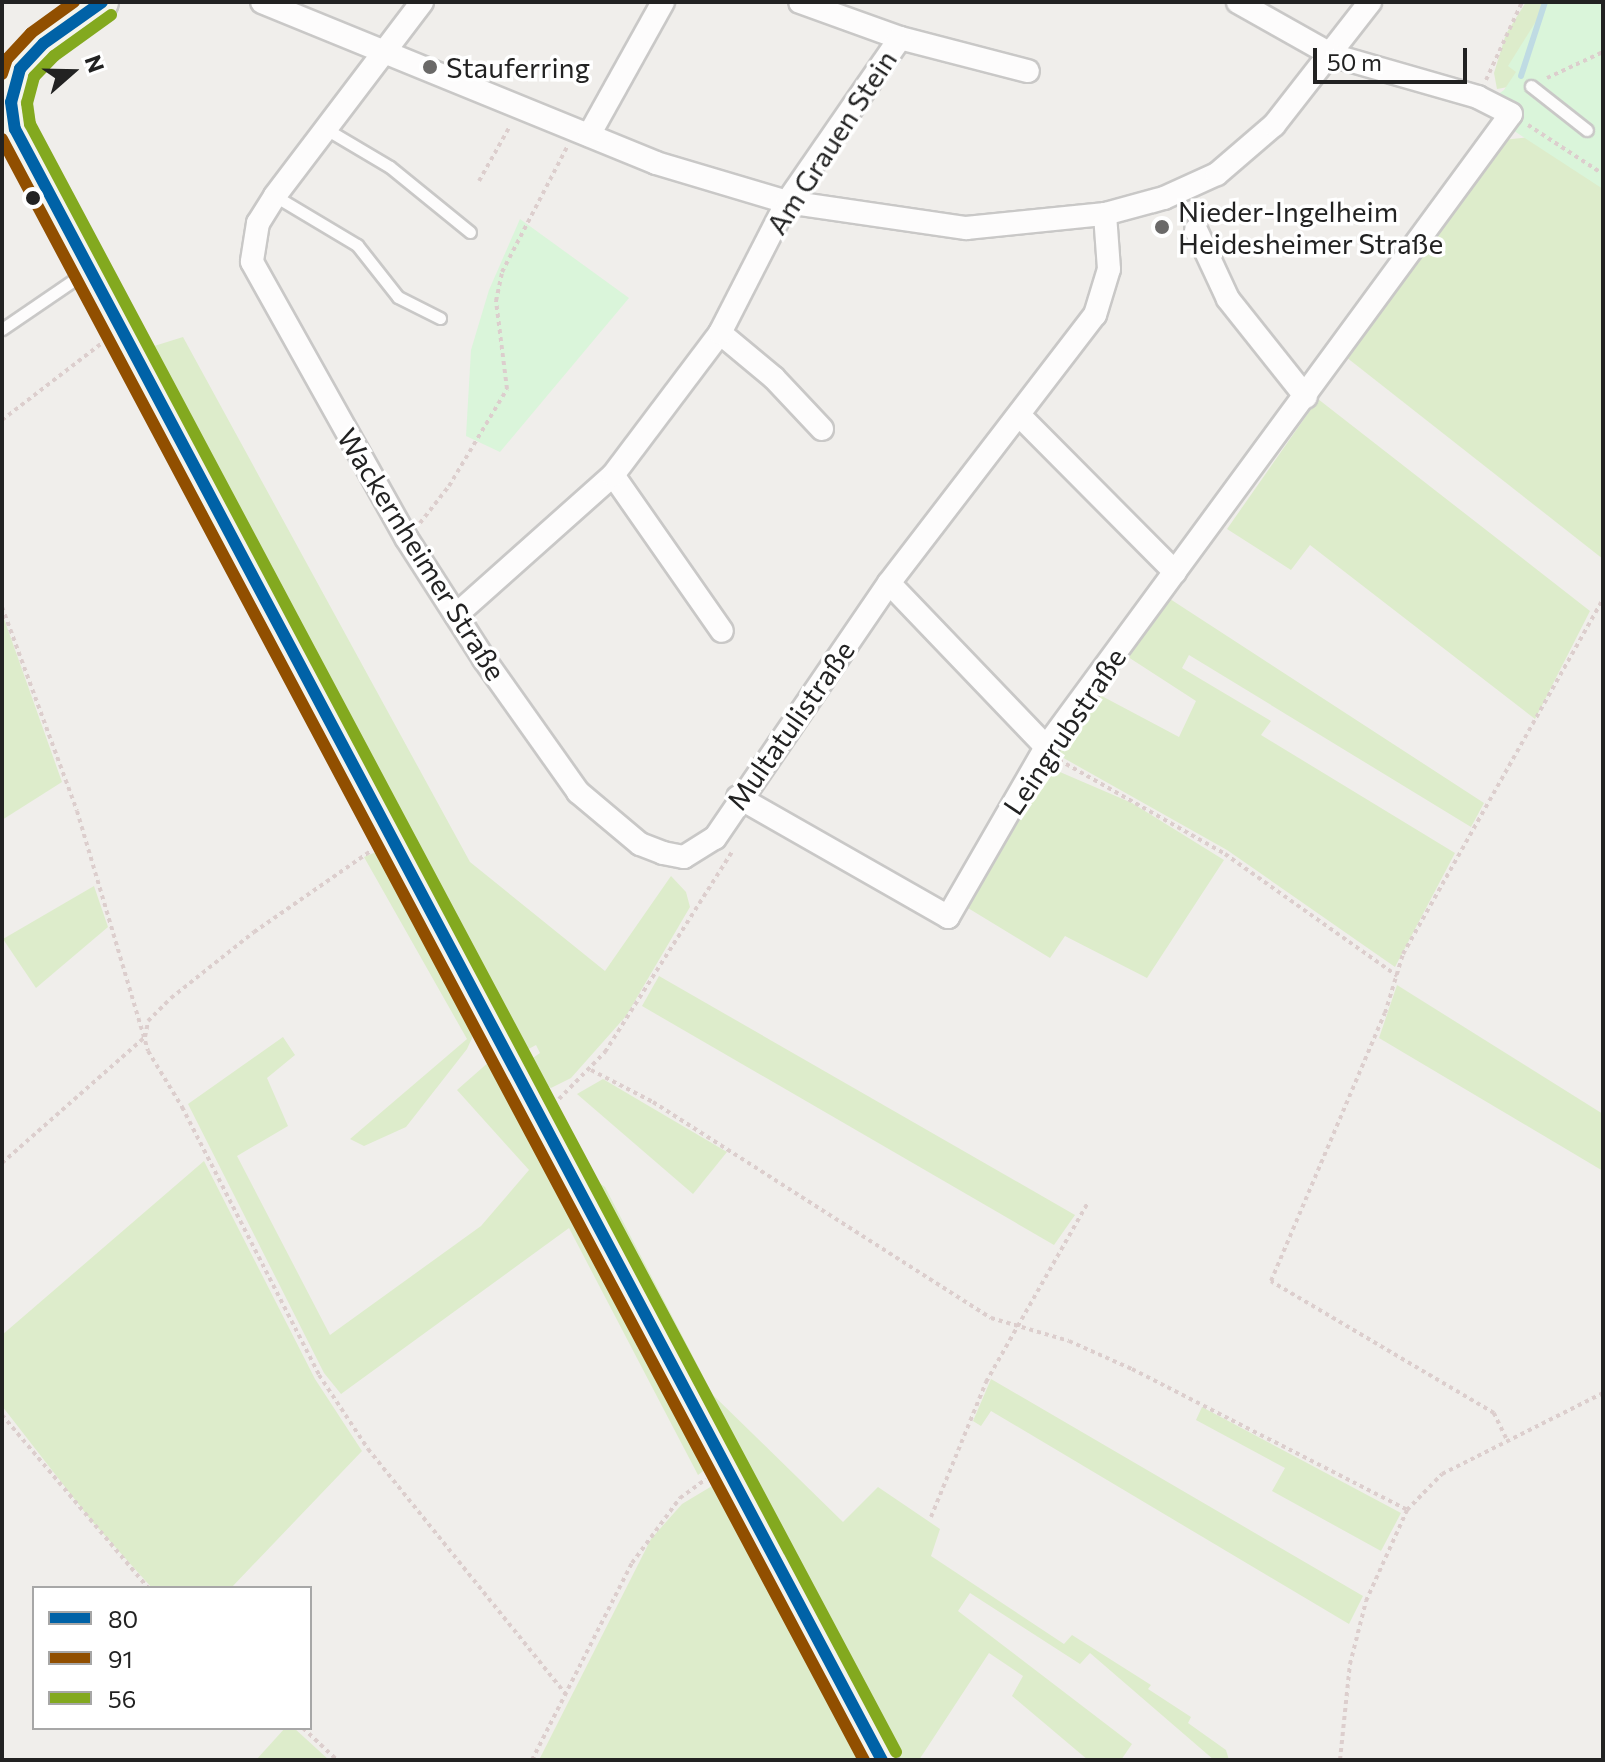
<!DOCTYPE html>
<meta charset="utf-8">
<style>
body{margin:0}
#map{position:relative;width:1605px;height:1762px;overflow:hidden;background:#f0eeeb;font-family:Commissioner,sans-serif}
div>[style]{position:absolute}
.grass>*{inset:0;background:#ddeccb}
.park>*{inset:0;background:#daf5da}
.stream>*{height:6px;margin:-3px;padding:0 3px;transform-origin:3px;border-radius:3px;background:#bfdbe3}
.path>*{height:4px;margin-top:-2px;transform-origin:0;background:repeating-linear-gradient(90deg,#dccecd 0 4px,transparent 0 8px)}
.roads{filter:drop-shadow(2px 0 #c9c8c7) drop-shadow(-2px 0 #c9c8c7) drop-shadow(0 2px #c9c8c7) drop-shadow(0 -2px #c9c8c7)}
.lane>*{height:11px;margin:-5.5px;padding:0 5.5px;transform-origin:5.5px;border-radius:5.5px;background:#fdfcfc}
.street>*{height:22px;margin:-11px;padding:0 11px;transform-origin:11px;border-radius:11px;background:#fdfcfc}
.secondary>*{height:32px;margin:-16px;padding:0 16px;transform-origin:16px;border-radius:16px;background:#f4f4ed}
.bus-1>*{height:12px;margin:-6px;padding:0 6px;transform-origin:6px;border-radius:6px;background:#0062a7}
.bus-2>*{height:12px;margin:-6px;padding:0 6px;transform-origin:6px;border-radius:6px;background:#914f00}
.bus-3>*{height:12px;margin:-6px;padding:0 6px;transform-origin:6px;border-radius:6px;background:#83a91f}
.dots>*{width:22px;height:22px;translate:-50% -50%;box-sizing:border-box;border:4px solid #fff;border-radius:50%}
span{translate:-50% -50%;white-space:nowrap;text-align:center;line-height:1.15;-webkit-text-stroke:7px #fff;paint-order:stroke}
.poi-label{font-size:28px;color:#222}
.left{translate:0 -50%;text-align:left}
.street-label{font-size:28px;color:#222}
.frame{position:absolute;inset:0;border:4px solid #222;pointer-events:none}
.legend{position:absolute;left:32px;top:1586px;width:280px;height:144px;box-sizing:border-box;background:#fff;border:2px solid #a7a7a7;margin:0;padding:10px 14px;list-style:none;font-size:24px;color:#222}
.legend li{display:flex;align-items:center;gap:16px;height:40px}
.legend b{width:40px;border:2px solid #a7a7a7}
.north{position:absolute;left:32px;top:32px;width:80px;height:80px;-webkit-text-stroke:6px #fff;paint-order:stroke;rotate:70deg;font-size:22px;font-weight:700;line-height:32px;text-align:center;color:#222}
.north::after{content:'';display:block;margin:auto;width:28px;height:36px;background:#222;clip-path:polygon(50% 0,100% 100%,50% 72%,0 100%)}
.scale{position:absolute;left:1313px;top:48px;width:154px;height:36px;box-sizing:border-box;border:4px solid #222;border-top:0;padding-left:10px;font-size:24px;line-height:28px;white-space:nowrap;color:#222;-webkit-text-stroke:6px #fff;paint-order:stroke}
</style>
<div id="map">
<div class="grass">
<div style="clip-path:polygon(1526px 2px,1603px 2px,1519px 85px,1497px 89px,1494px 73px,1506px 34px)"></div>
<div style="clip-path:polygon(1532px 137px,1603px 187px,1603px 559px,1346px 357px,1503px 140px)"></div>
<div style="clip-path:polygon(183px 337px,470px 862px,605px 971px,671px 876px,686px 892px,690px 907px,626px 1016px,571px 1078px,551px 1088px,537px 1079px,527px 1062px,540px 1053px,536px 1045px,521px 1053px,400px 834px,151px 347px)"></div>
<div style="clip-path:polygon(1318px 399px,1590px 611px,1535px 719px,1310px 545px,1291px 570px,1227px 529px)"></div>
<div style="clip-path:polygon(1167px 597px,1484px 803px,1471px 827px,1189px 655px,1182px 668px,1271px 721px,1261px 735px,1455px 853px,1395px 967px,1227px 850px,1060px 756px,1059px 743px,1098px 694px,1179px 737px,1196px 701px,1125px 655px)"></div>
<div style="clip-path:polygon(2px 613px,62px 782px,2px 820px)"></div>
<div style="clip-path:polygon(1046px 766px,1132px 803px,1224px 860px,1147px 978px,1065px 936px,1050px 958px,963px 905px)"></div>
<div style="clip-path:polygon(381px 850px,477px 1027px,467px 1049px,406px 1127px,364px 1146px,350px 1139px,467px 1039px,364px 857px)"></div>
<div style="clip-path:polygon(94px 886px,108px 927px,36px 988px,3px 939px)"></div>
<div style="clip-path:polygon(659px 976px,1075px 1215px,1054px 1245px,642px 1006px)"></div>
<div style="clip-path:polygon(1397px 985px,1603px 1114px,1603px 1171px,1379px 1038px)"></div>
<div style="clip-path:polygon(283px 1037px,295px 1055px,267px 1078px,288px 1126px,237px 1156px,330px 1335px,481px 1226px,529px 1170px,457px 1090px,490px 1061px,711px 1465px,698px 1475px,569px 1228px,341px 1394px,324px 1373px,188px 1104px)"></div>
<div style="clip-path:polygon(603px 1079px,727px 1152px,693px 1194px,577px 1094px)"></div>
<div style="clip-path:polygon(204px 1161px,315px 1379px,362px 1451px,231px 1588px,152px 1588px,90px 1519px,2px 1406px,2px 1335px)"></div>
<div style="clip-path:polygon(580px 1169px,605px 1187px,713px 1395px,843px 1522px,878px 1487px,940px 1529px,931px 1556px,1064px 1644px,1072px 1635px,1151px 1685px,1148px 1689px,1191px 1717px,1188px 1723px,1226px 1750px,1229px 1760px,1214px 1760px,1090px 1653px,1080px 1664px,970px 1593px,958px 1611px,1132px 1744px,1121px 1760px,1088px 1760px,1012px 1696px,1023px 1676px,989px 1653px,919px 1760px,894px 1760px)"></div>
<div style="clip-path:polygon(991px 1379px,1363px 1596px,1349px 1624px,991px 1411px,981px 1426px,973px 1421px)"></div>
<div style="clip-path:polygon(1202px 1407px,1401px 1513px,1381px 1551px,1272px 1491px,1285px 1468px,1196px 1420px)"></div>
<div style="clip-path:polygon(717px 1483px,865px 1760px,539px 1760px,651px 1539px,682px 1504px)"></div>
<div style="clip-path:polygon(285px 1728px,294px 1728px,329px 1760px,256px 1760px)"></div>
</div>
<div class="park">
<div style="clip-path:polygon(1548px 2px,1603px 2px,1603px 189px,1479px 108px,1504px 90px,1516px 72px,1508px 66px)"></div>
<div style="clip-path:polygon(520px 219px,629px 298px,500px 452px,466px 436px,471px 350px,489px 290px)"></div>
</div>
<div class="stream">
<div style="left:1521px;top:76px;width:78px;rotate:-72deg"></div>
</div>
<div class="path">
<div style="left:1547px;top:78px;width:62px;rotate:-24.9deg"></div>
<div style="left:1486px;top:80px;width:86px;rotate:-65.2deg"></div>
<div style="left:1528px;top:125px;width:90px;rotate:33.2deg"></div>
<div style="left:479px;top:181px;width:63px;rotate:-60.6deg"></div>
<div style="left:2px;top:420px;width:126px;rotate:-37.6deg"></div>
<div style="left:420px;top:523px;width:47px;rotate:-51.9deg"></div>
<div style="left:449px;top:486px;width:113px;rotate:-59.1deg"></div>
<div style="left:507px;top:389px;width:89px;rotate:-97.1deg"></div>
<div style="left:496px;top:301px;width:30px;rotate:-78deg"></div>
<div style="left:502px;top:272px;width:141px;rotate:-62.5deg"></div>
<div style="left:2px;top:607px;width:217px;rotate:69.8deg"></div>
<div style="left:77px;top:811px;width:250px;rotate:73.5deg"></div>
<div style="left:148px;top:1051px;width:66px;rotate:58.7deg"></div>
<div style="left:182px;top:1107px;width:301px;rotate:62.9deg"></div>
<div style="left:319px;top:1375px;width:89px;rotate:56.5deg"></div>
<div style="left:368px;top:1449px;width:317px;rotate:51.1deg"></div>
<div style="left:1059px;top:760px;width:191px;rotate:29.5deg"></div>
<div style="left:1225px;top:854px;width:211px;rotate:35.3deg"></div>
<div style="left:591px;top:1070px;width:70px;rotate:27.3deg"></div>
<div style="left:653px;top:1102px;width:401px;rotate:32.6deg"></div>
<div style="left:991px;top:1318px;width:81px;rotate:16.4deg"></div>
<div style="left:1069px;top:1341px;width:69px;rotate:24deg"></div>
<div style="left:1132px;top:1369px;width:309px;rotate:27.1deg"></div>
<div style="left:559px;top:1099px;width:66px;rotate:-45.6deg"></div>
<div style="left:605px;top:1052px;width:237px;rotate:-57.6deg"></div>
<div style="left:2px;top:1163px;width:191px;rotate:-41.4deg"></div>
<div style="left:145px;top:1037px;width:16px;rotate:-79deg"></div>
<div style="left:148px;top:1021px;width:33px;rotate:-45deg"></div>
<div style="left:171px;top:998px;width:106px;rotate:-38.5deg"></div>
<div style="left:254px;top:932px;width:144px;rotate:-34.8deg"></div>
<div style="left:2px;top:1415px;width:226px;rotate:49.8deg"></div>
<div style="left:1506px;top:1438px;width:28px;rotate:-116deg"></div>
<div style="left:1494px;top:1413px;width:259px;rotate:-149.4deg"></div>
<div style="left:1271px;top:1281px;width:291px;rotate:-67deg"></div>
<div style="left:1385px;top:1013px;width:62px;rotate:-73deg"></div>
<div style="left:1403px;top:954px;width:407px;rotate:-60.6deg"></div>
<div style="left:931px;top:1517px;width:146px;rotate:-67.8deg"></div>
<div style="left:986px;top:1382px;width:205px;rotate:-60.4deg"></div>
<div style="left:303px;top:1728px;width:47px;rotate:43.3deg"></div>
<div style="left:532px;top:1760px;width:221px;rotate:-63.1deg"></div>
<div style="left:632px;top:1563px;width:81px;rotate:-53.6deg"></div>
<div style="left:680px;top:1498px;width:32px;rotate:-36deg"></div>
<div style="left:1340px;top:1760px;width:97px;rotate:-84.1deg"></div>
<div style="left:1350px;top:1664px;width:65px;rotate:-75.7deg"></div>
<div style="left:1366px;top:1601px;width:100px;rotate:-65.7deg"></div>
<div style="left:1407px;top:1510px;width:50px;rotate:-45.8deg"></div>
<div style="left:1442px;top:1474px;width:180px;rotate:-26.7deg"></div>
</div>
<div class="roads">
<div class="lane">
<div style="left:1531px;top:86px;width:71px;rotate:38.2deg"></div>
<div style="left:326px;top:129px;width:74px;rotate:30.7deg"></div>
<div style="left:390px;top:167px;width:103px;rotate:39.1deg"></div>
<div style="left:275px;top:196px;width:96px;rotate:30.9deg"></div>
<div style="left:357px;top:245px;width:66px;rotate:51.7deg"></div>
<div style="left:398px;top:297px;width:47px;rotate:26.6deg"></div>
<div style="left:2px;top:329px;width:103px;rotate:-34.3deg"></div>
</div>
<div class="street">
<div style="left:262px;top:2px;width:426px;rotate:22.2deg"></div>
<div style="left:656px;top:163px;width:137px;rotate:16.6deg"></div>
<div style="left:787px;top:202px;width:181px;rotate:8.3deg"></div>
<div style="left:966px;top:228px;width:140px;rotate:-5.8deg"></div>
<div style="left:1105px;top:214px;width:61px;rotate:-15.2deg"></div>
<div style="left:1164px;top:198px;width:58px;rotate:-24.4deg"></div>
<div style="left:1217px;top:174px;width:75px;rotate:-40.7deg"></div>
<div style="left:1274px;top:125px;width:156px;rotate:-52deg"></div>
<div style="left:422px;top:2px;width:243px;rotate:127.2deg"></div>
<div style="left:275px;top:196px;width:32px;rotate:122deg"></div>
<div style="left:258px;top:223px;width:39px;rotate:99deg"></div>
<div style="left:252px;top:262px;width:317px;rotate:60.8deg"></div>
<div style="left:407px;top:539px;width:143px;rotate:57.3deg"></div>
<div style="left:484px;top:659px;width:163px;rotate:54.7deg"></div>
<div style="left:578px;top:792px;width:81px;rotate:40deg"></div>
<div style="left:640px;top:844px;width:25px;rotate:21deg"></div>
<div style="left:663px;top:853px;width:21px;rotate:11deg"></div>
<div style="left:684px;top:857px;width:36px;rotate:-32deg"></div>
<div style="left:715px;top:838px;width:309px;rotate:-55.7deg"></div>
<div style="left:889px;top:583px;width:338px;rotate:-52.5deg"></div>
<div style="left:1095px;top:315px;width:48px;rotate:-73.1deg"></div>
<div style="left:1109px;top:269px;width:55px;rotate:-94.2deg"></div>
<div style="left:800px;top:2px;width:106px;rotate:19.8deg"></div>
<div style="left:900px;top:38px;width:132px;rotate:14.5deg"></div>
<div style="left:589px;top:135px;width:152px;rotate:-60.9deg"></div>
<div style="left:1196px;top:230px;width:76px;rotate:65.1deg"></div>
<div style="left:1228px;top:299px;width:125px;rotate:51.5deg"></div>
<div style="left:720px;top:333px;width:70px;rotate:39.8deg"></div>
<div style="left:774px;top:378px;width:70px;rotate:46.7deg"></div>
<div style="left:1020px;top:416px;width:220px;rotate:45.2deg"></div>
<div style="left:613px;top:475px;width:190px;rotate:55.1deg"></div>
<div style="left:889px;top:583px;width:227px;rotate:46.2deg"></div>
<div style="left:456px;top:615px;width:210px;rotate:-41.7deg"></div>
<div style="left:613px;top:475px;width:178px;rotate:-53deg"></div>
<div style="left:720px;top:333px;width:147px;rotate:-62.9deg"></div>
<div style="left:787px;top:202px;width:199px;rotate:-55.4deg"></div>
<div style="left:738px;top:797px;width:242px;rotate:29.7deg"></div>
<div style="left:948px;top:917px;width:196px;rotate:-60deg"></div>
<div style="left:1046px;top:747px;width:785px;rotate:-53.7deg"></div>
<div style="left:1511px;top:114px;width:37px;rotate:-153deg"></div>
<div style="left:1478px;top:97px;width:152px;rotate:-164deg"></div>
<div style="left:1332px;top:55px;width:108px;rotate:-150.6deg"></div>
</div>
<div class="secondary">
<div style="left:102px;top:2px;width:72px;rotate:144.6deg"></div>
<div style="left:43px;top:44px;width:34px;rotate:133deg"></div>
<div style="left:20px;top:69px;width:34px;rotate:105deg"></div>
<div style="left:11px;top:102px;width:27px;rotate:82deg"></div>
<div style="left:15px;top:129px;width:1847px;rotate:62.01deg"></div>
</div>
</div>
<div class="bus-1">
<div style="left:102px;top:2px;width:72px;rotate:144.6deg"></div>
<div style="left:43px;top:44px;width:34px;rotate:133deg"></div>
<div style="left:20px;top:69px;width:34px;rotate:105deg"></div>
<div style="left:11px;top:102px;width:27px;rotate:82deg"></div>
<div style="left:15px;top:129px;width:1847px;rotate:62.01deg"></div>
</div>
<div class="bus-2">
<div style="left:2px;top:74px;width:16px;rotate:-72deg"></div>
<div style="left:7px;top:59px;width:35px;rotate:-47deg"></div>
<div style="left:31px;top:33px;width:53px;rotate:-35.8deg"></div>
<div style="left:2px;top:139px;width:1836px;rotate:62deg"></div>
</div>
<div class="bus-3">
<div style="left:111px;top:15px;width:70px;rotate:144.3deg"></div>
<div style="left:54px;top:56px;width:29px;rotate:134deg"></div>
<div style="left:34px;top:77px;width:27px;rotate:105deg"></div>
<div style="left:27px;top:103px;width:21px;rotate:82deg"></div>
<div style="left:30px;top:124px;width:1844px;rotate:61.99deg"></div>
</div>
<div class="dots">
<div style="left:430px;top:67px;background:#6a6968"></div>
<div style="left:33px;top:198px;background:#222"></div>
<div style="left:1162px;top:227px;background:#6a6968"></div>
</div>
<div class="poi-label">
<span class="left" style="left:446px;top:67px">Stauferring</span>
<span class="left" style="left:1178px;top:227px">Nieder-Ingelheim<br>Heidesheimer Straße</span>
</div>
<div class="street-label">
<span style="left:831px;top:142px;rotate:-57deg">Am Grauen Stein</span>
<span style="left:422px;top:554px;rotate:58deg">Wackernheimer Straße</span>
<span style="left:790px;top:725px;rotate:-55deg">Multatulistraße</span>
<span style="left:1064px;top:731px;rotate:-56deg">Leingrubstraße</span>
</div>
<div class="frame"></div>
<ul class="legend">
<li><b style="height:10px;background:#0062a7"></b>80</li>
<li><b style="height:10px;background:#914f00"></b>91</li>
<li><b style="height:10px;background:#83a91f"></b>56</li>
</ul>
<div class="north">N</div>
<div class="scale">50 m</div>
</div>
